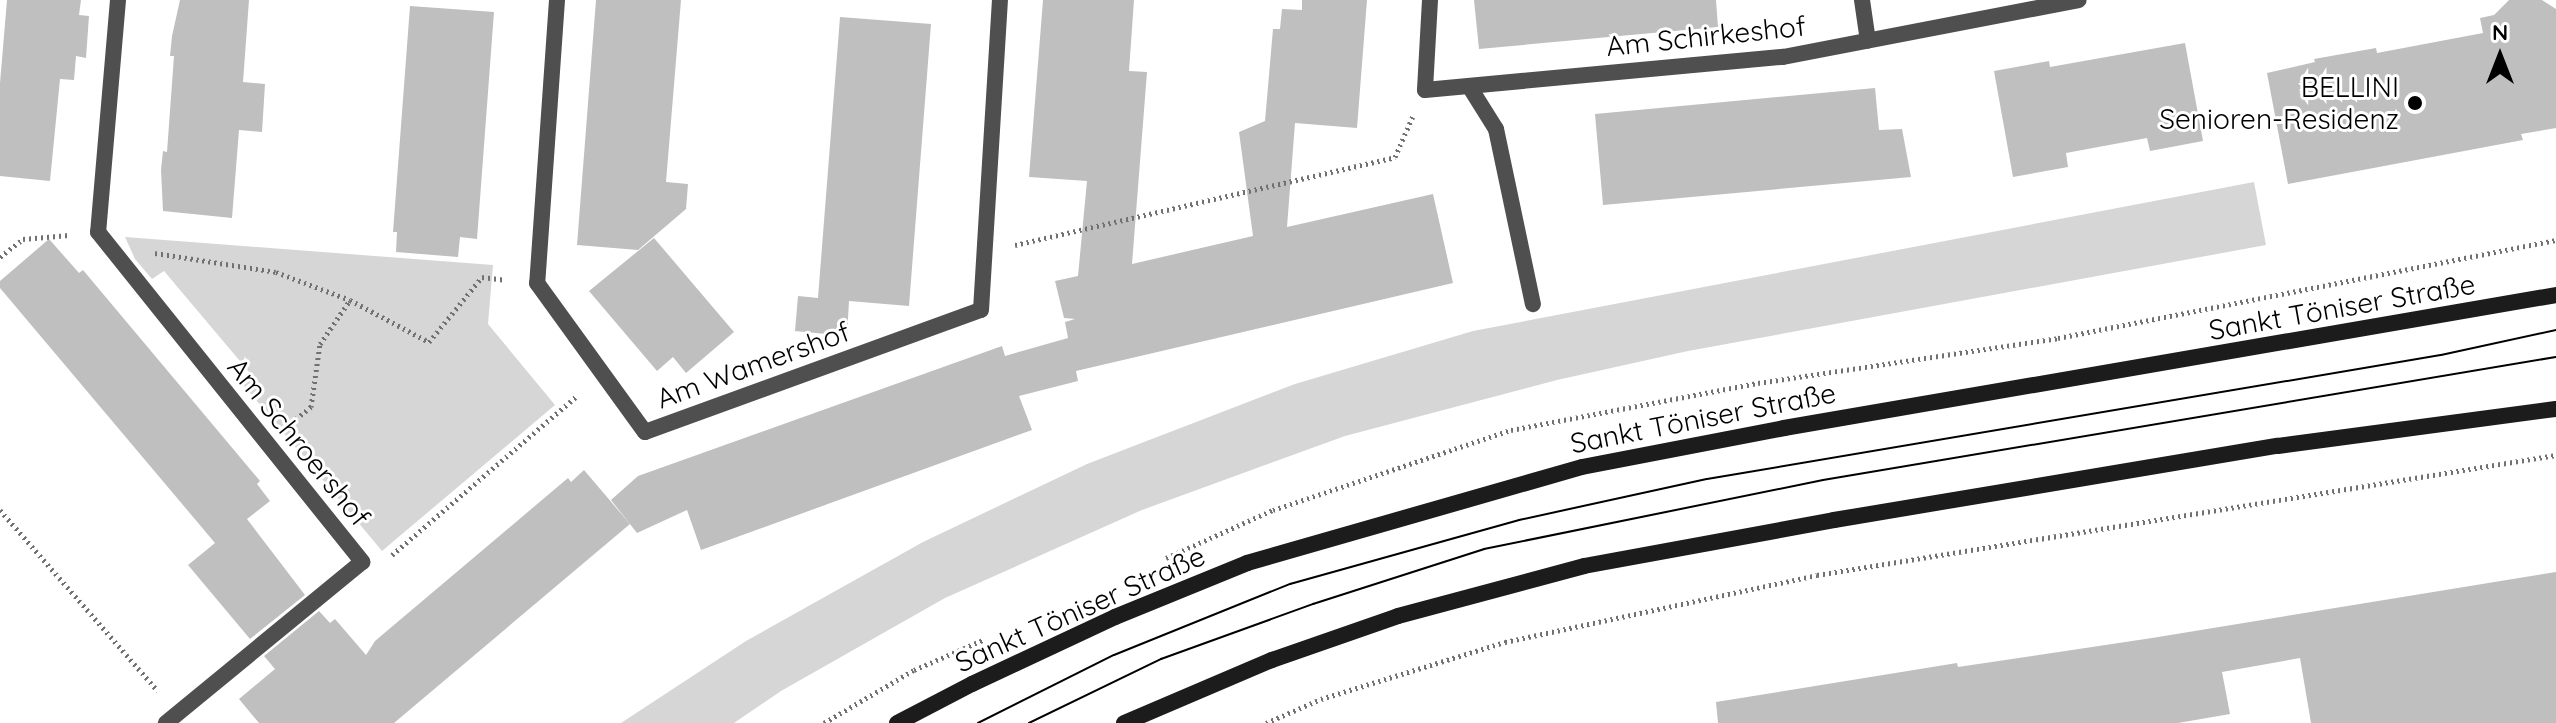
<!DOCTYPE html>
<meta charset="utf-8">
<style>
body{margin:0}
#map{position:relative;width:2556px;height:723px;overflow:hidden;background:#fff;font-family:Quicksand,sans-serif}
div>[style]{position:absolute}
.green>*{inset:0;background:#d6d6d6}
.building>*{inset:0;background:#bfbfbf}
.path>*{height:5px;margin-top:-2.5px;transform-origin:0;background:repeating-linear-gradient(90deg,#717171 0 2px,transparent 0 6px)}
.service>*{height:16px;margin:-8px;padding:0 8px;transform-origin:8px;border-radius:8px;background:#4f4f4f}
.minor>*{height:16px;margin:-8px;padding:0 8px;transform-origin:8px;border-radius:8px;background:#4f4f4f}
.secondary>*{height:16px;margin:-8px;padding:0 8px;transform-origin:8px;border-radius:8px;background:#1c1c1c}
.tram>*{height:2px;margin:-1px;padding:0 1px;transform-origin:1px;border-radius:1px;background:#000}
.dots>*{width:22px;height:22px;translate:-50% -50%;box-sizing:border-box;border:4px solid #fff;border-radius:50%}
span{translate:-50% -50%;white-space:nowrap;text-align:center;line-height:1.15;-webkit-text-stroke:6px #fff;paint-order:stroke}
.street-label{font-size:28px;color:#000}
.poi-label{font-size:28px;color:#000}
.right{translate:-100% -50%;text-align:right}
.north{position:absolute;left:2460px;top:16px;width:80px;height:80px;-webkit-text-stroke:6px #fff;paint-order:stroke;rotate:0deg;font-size:22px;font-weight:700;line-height:32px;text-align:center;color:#000}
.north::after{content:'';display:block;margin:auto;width:28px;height:36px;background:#000;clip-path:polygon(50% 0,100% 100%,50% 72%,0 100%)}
</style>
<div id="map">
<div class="green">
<div style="clip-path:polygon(2254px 182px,2266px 245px,1688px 351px,1557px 380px,1345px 436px,1142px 510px,945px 598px,781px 691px,734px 723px,621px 723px,746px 641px,923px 542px,1087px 464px,1295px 384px,1473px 331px)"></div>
<div style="clip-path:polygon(125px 237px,493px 265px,488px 324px,555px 405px,382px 551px,241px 382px,250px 373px,164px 271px,152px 279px,135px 259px)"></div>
</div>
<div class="building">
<div style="clip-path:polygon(7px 0,81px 0,79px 15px,89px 16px,86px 58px,76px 56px,74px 80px,60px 79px,50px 181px,0 176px,0 83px)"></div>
<div style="clip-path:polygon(180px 0,249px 0,243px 82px,265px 84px,262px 132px,239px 130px,232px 218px,163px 211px,161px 170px,163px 151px,167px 152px,174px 56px,170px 56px,172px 36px)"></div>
<div style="clip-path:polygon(596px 0,681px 0,666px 182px,688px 184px,686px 209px,638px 250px,577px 245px)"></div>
<div style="clip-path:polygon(1043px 0,1134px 0,1129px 71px,1147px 72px,1132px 264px,1253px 236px,1239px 132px,1265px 121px,1273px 29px,1280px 29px,1282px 9px,1302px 10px,1302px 0,1367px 0,1357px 128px,1295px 123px,1287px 227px,1433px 194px,1453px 283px,1076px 371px,1078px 381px,1019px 396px,1032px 430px,701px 550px,687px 510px,637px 533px,611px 500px,638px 476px,1002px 346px,1005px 356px,1068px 338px,1065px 322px,1075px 319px,1064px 318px,1055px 281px,1078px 276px,1087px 181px,1029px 177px)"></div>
<div style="clip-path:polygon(1474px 0,1716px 0,1718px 27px,1479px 49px)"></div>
<div style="clip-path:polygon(2509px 0,2542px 0,2556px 9px,2556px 128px,2521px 134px,2523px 140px,2288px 184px,2267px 73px,2315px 62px,2314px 59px,2376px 48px,2377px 53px,2483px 33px,2480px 18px,2494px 15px)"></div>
<div style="clip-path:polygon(410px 6px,494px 12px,477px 239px,460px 237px,458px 257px,396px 252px,397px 232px,393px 232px)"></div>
<div style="clip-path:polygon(840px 17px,931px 24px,909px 306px,849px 301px,847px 336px,795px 331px,798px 296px,818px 298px)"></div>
<div style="clip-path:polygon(2185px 43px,2203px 141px,2150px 151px,2147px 138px,2066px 153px,2068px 167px,2013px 177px,1994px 71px,2049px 61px,2050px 67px)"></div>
<div style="clip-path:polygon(1875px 88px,1879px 130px,1902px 129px,1911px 177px,1603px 205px,1595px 114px)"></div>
<div style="clip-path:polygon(654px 238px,734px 332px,686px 373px,673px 357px,657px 371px,589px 291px)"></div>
<div style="clip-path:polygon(49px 239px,79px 273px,83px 270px,260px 481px,257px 484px,270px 501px,247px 519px,305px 595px,250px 639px,188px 565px,215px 543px,0 288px,0 281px)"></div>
<div style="clip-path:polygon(584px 470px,630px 524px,394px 723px,259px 723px,239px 699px,275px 669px,264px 656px,319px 611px,330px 623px,335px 619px,366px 655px,375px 641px,568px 478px,571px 482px)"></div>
<div style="clip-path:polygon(2556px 572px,2556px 723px,2311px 723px,2300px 658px,2222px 672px,2230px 714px,2178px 723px,1718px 723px,1716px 702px,1957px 663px,1958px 667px,2152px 638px)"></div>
</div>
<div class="path">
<div style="left:1015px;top:245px;width:390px;rotate:-13deg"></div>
<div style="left:1395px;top:157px;width:45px;rotate:-66.3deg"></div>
<div style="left:155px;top:253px;width:122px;rotate:8.9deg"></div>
<div style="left:276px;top:272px;width:79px;rotate:20.7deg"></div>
<div style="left:350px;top:300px;width:89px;rotate:28deg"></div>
<div style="left:429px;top:342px;width:84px;rotate:-50.8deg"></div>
<div style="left:482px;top:277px;width:23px;rotate:7deg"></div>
<div style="left:0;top:257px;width:29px;rotate:-38deg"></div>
<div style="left:23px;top:239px;width:46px;rotate:-5deg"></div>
<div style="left:291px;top:423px;width:26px;rotate:-39deg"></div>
<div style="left:311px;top:407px;width:64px;rotate:-81.9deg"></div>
<div style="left:320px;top:344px;width:53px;rotate:-55.7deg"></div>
<div style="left:0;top:510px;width:240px;rotate:48.9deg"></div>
<div style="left:392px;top:555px;width:245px;rotate:-40.7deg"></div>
<div style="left:1166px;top:558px;width:117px;rotate:-24.2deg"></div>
<div style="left:1273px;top:510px;width:251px;rotate:-18.6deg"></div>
<div style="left:1511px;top:430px;width:251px;rotate:-10.8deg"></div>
<div style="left:1758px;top:383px;width:303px;rotate:-8.5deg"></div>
<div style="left:2058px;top:338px;width:508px;rotate:-11.13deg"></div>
<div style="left:824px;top:723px;width:104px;rotate:-30.5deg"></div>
<div style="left:914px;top:670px;width:77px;rotate:-23.6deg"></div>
<div style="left:1266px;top:723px;width:60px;rotate:-23.6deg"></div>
<div style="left:1321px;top:699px;width:193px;rotate:-17.2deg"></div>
<div style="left:1505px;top:642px;width:319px;rotate:-12.1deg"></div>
<div style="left:1817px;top:575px;width:749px;rotate:-9.22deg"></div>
</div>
<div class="service">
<div style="left:1862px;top:0;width:41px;rotate:81.7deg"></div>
<div style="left:1469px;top:86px;width:51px;rotate:57.9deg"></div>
<div style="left:1496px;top:129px;width:179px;rotate:78.1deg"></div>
</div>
<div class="minor">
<div style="left:118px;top:0;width:233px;rotate:94.9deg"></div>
<div style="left:98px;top:232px;width:423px;rotate:51.3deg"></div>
<div style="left:362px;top:562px;width:254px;rotate:140.6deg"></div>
<div style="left:557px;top:0;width:284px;rotate:94deg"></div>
<div style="left:537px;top:283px;width:184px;rotate:54.1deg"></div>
<div style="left:645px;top:432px;width:357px;rotate:-20deg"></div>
<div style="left:981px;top:310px;width:311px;rotate:-86.5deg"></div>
<div style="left:1430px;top:0;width:90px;rotate:93.2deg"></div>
<div style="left:1425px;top:90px;width:360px;rotate:-5.3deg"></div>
<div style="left:1783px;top:57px;width:301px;rotate:-10.9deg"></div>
</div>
<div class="secondary">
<div style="left:897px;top:723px;width:85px;rotate:-27.5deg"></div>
<div style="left:972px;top:684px;width:158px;rotate:-25.1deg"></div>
<div style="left:1115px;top:617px;width:143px;rotate:-22.2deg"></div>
<div style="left:1247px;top:563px;width:348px;rotate:-16deg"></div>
<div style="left:1582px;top:467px;width:206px;rotate:-10.9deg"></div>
<div style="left:1784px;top:428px;width:783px;rotate:-9.77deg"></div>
<div style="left:1124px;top:723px;width:161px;rotate:-23.1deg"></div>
<div style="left:1272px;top:660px;width:133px;rotate:-19.2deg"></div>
<div style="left:1398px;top:616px;width:193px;rotate:-15deg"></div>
<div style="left:1584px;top:566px;width:254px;rotate:-10.4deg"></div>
<div style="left:1834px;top:520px;width:450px;rotate:-9.5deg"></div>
<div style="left:2278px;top:446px;width:280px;rotate:-7.6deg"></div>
</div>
<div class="tram">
<div style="left:978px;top:723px;width:152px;rotate:-26.6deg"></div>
<div style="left:1114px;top:655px;width:190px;rotate:-22deg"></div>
<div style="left:1290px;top:584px;width:238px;rotate:-15.6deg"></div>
<div style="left:1519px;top:520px;width:192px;rotate:-12.3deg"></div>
<div style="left:1707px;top:479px;width:744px;rotate:-9.59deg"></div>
<div style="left:2441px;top:355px;width:118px;rotate:-12.3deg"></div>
<div style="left:1029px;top:723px;width:147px;rotate:-25.9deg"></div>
<div style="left:1161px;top:659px;width:162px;rotate:-19.9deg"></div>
<div style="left:1313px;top:604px;width:180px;rotate:-17.8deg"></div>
<div style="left:1484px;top:549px;width:346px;rotate:-11.5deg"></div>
<div style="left:1823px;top:480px;width:743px;rotate:-9.53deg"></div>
</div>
<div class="dots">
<div style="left:2415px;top:103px;background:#000"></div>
</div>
<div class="street-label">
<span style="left:1706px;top:36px;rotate:-6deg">Am Schirkeshof</span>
<span style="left:2342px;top:307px;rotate:-10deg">Sankt Töniser Straße</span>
<span style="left:753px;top:365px;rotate:-20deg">Am Wamershof</span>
<span style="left:1703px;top:418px;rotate:-11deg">Sankt Töniser Straße</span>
<span style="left:299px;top:442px;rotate:51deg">Am Schroershof</span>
<span style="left:1080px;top:609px;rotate:-24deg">Sankt Töniser Straße</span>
</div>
<div class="poi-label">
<span class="right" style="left:2399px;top:103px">BELLINI<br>Senioren-Residenz</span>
</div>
<div class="north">N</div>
</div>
